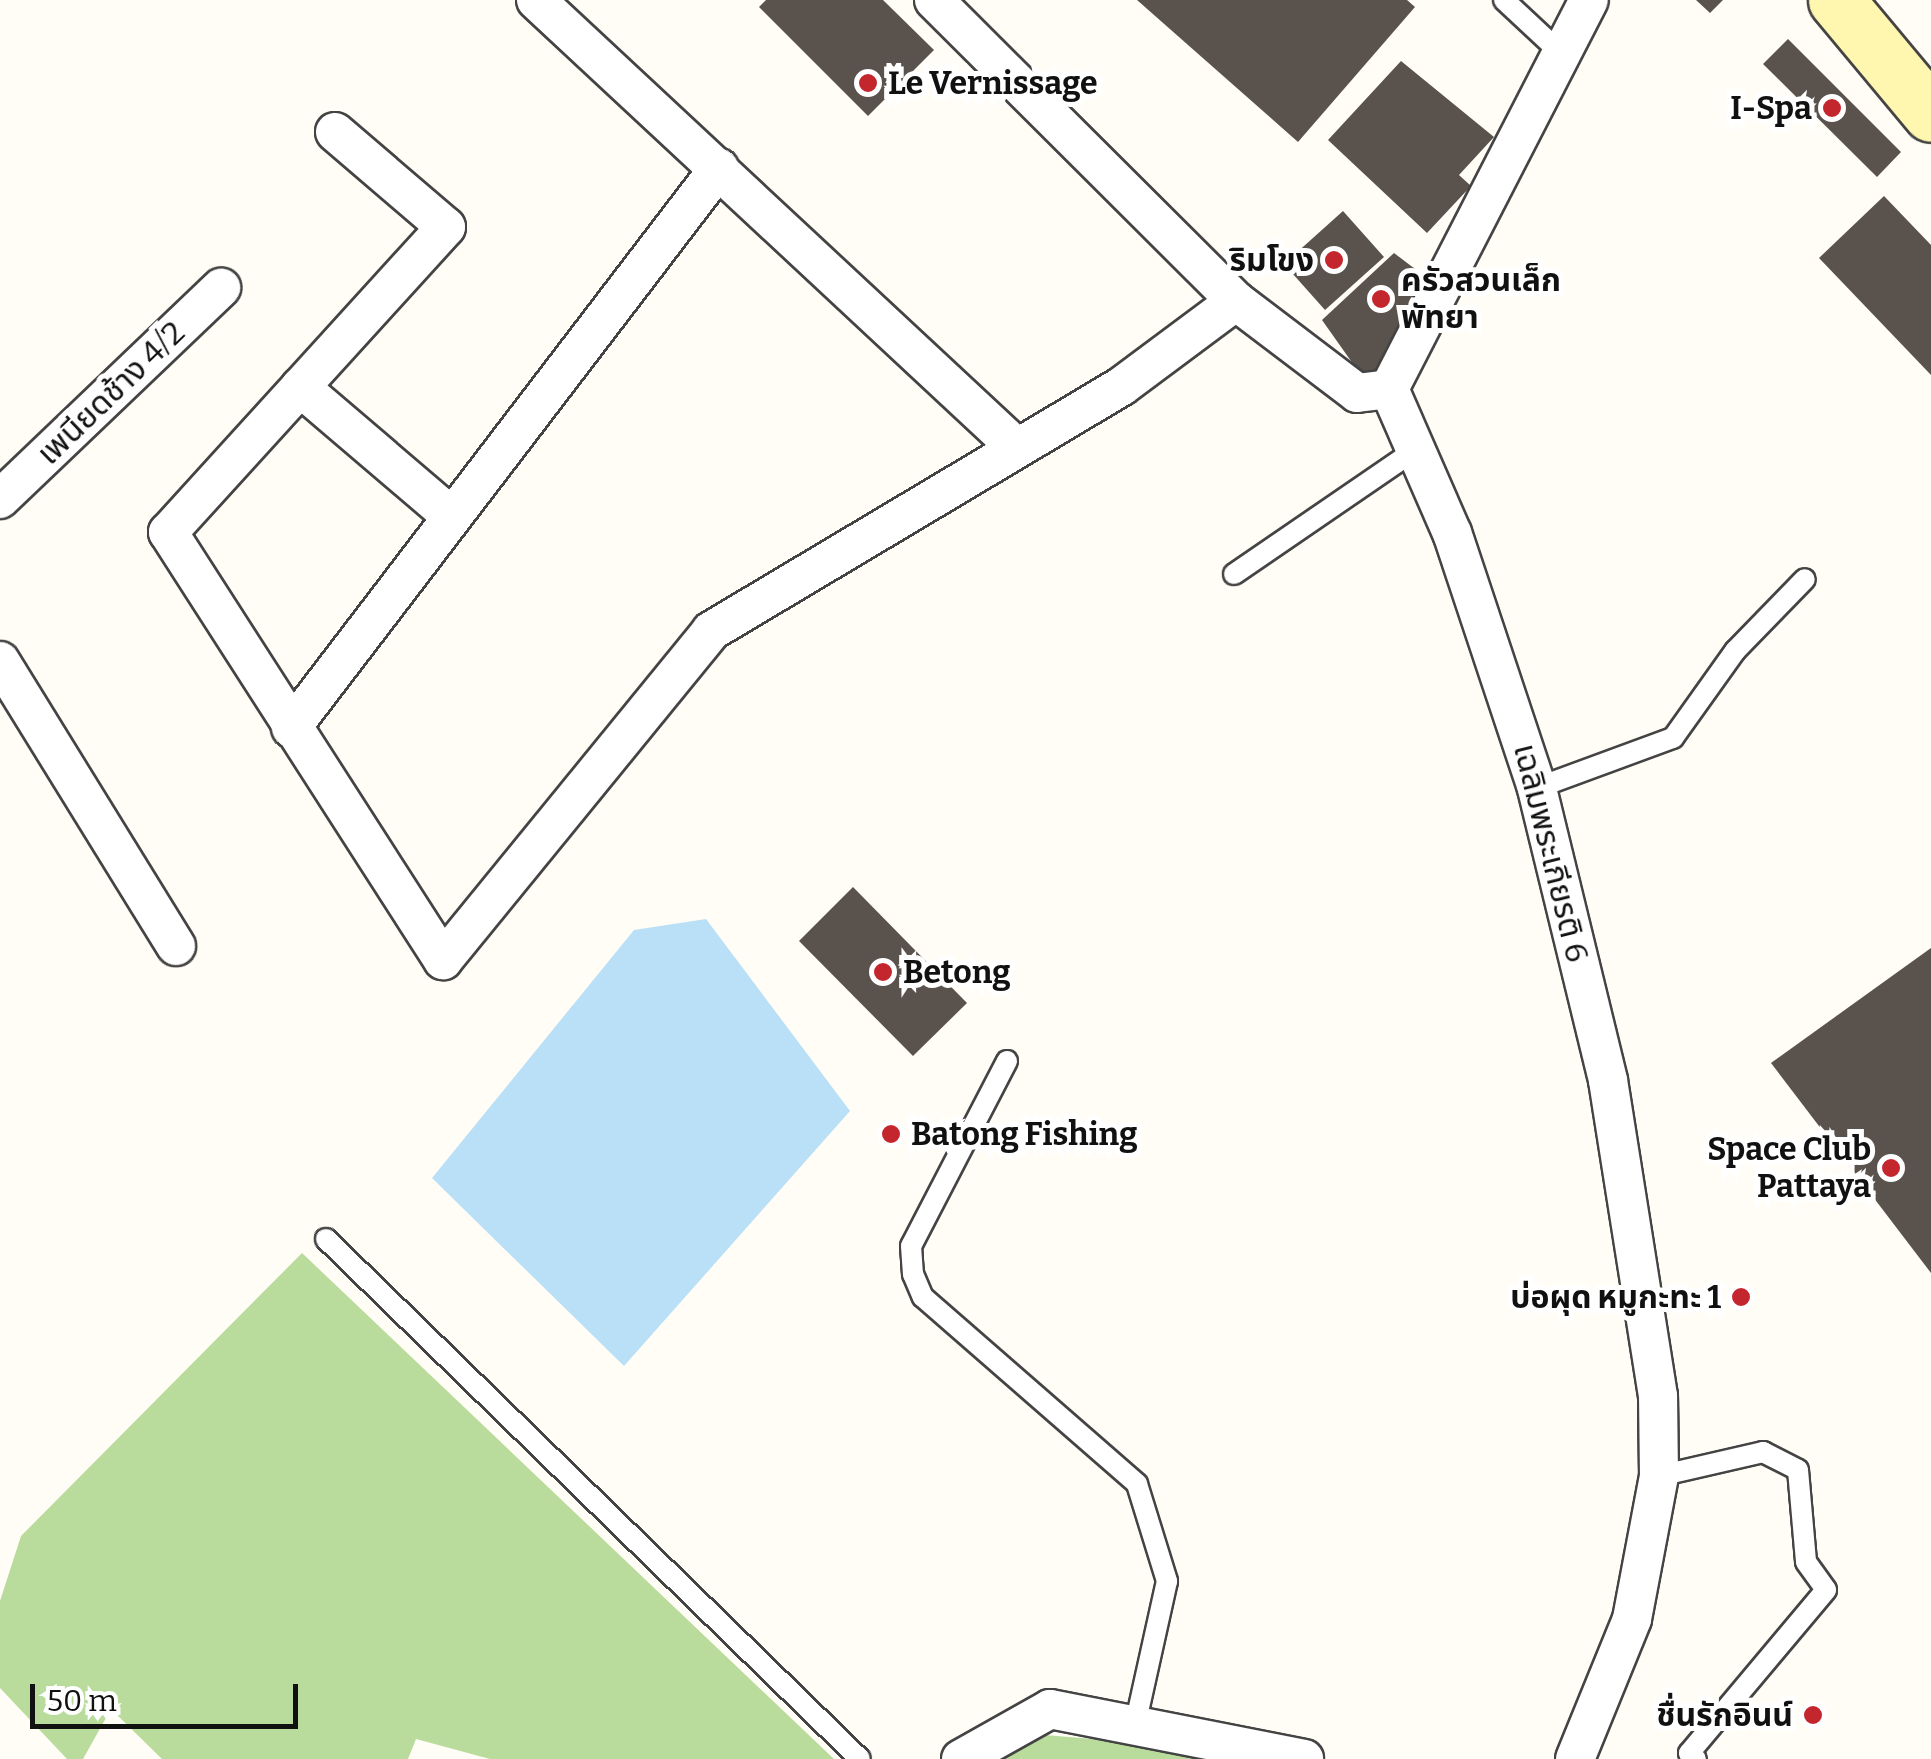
<!DOCTYPE html>
<meta charset="utf-8">
<style>
body{margin:0}
#map{position:relative;width:1931px;height:1759px;overflow:hidden;background:#fffdf5;font-family:Bitter,"Noto Sans Thai",serif}
div>[style]{position:absolute}
.forest>*{inset:0;background:#b9dc9c}
.water>*{inset:0;background:#b9e0f7}
.building>*{inset:0;background:#5a524d}
.roads{filter:drop-shadow(2px 0 #444) drop-shadow(-2px 0 #444) drop-shadow(0 2px #444) drop-shadow(0 -2px #444)}
.service>*{height:20px;margin:-10px;padding:0 10px;transform-origin:10px;border-radius:10px;background:#fff}
.minor>*{height:38px;margin:-19px;padding:0 19px;transform-origin:19px;border-radius:19px;background:#fff}
.secondary>*{height:55px;margin:-27.5px;padding:0 27.5px;transform-origin:27.5px;border-radius:27.5px;background:#fff6b0}
.dots>*{width:28px;height:28px;translate:-50% -50%;box-sizing:border-box;border:5px solid #fff;border-radius:50%}
span{translate:-50% -50%;white-space:nowrap;text-align:center;line-height:1.15;-webkit-text-stroke:10px #fff;paint-order:stroke}
.poi-label{font-size:32px;color:#111;font-weight:700}
.left{translate:0 -50%;text-align:left}
.right{translate:-100% -50%;text-align:right}
.street-label{font-size:32px;color:#111}
.scale{position:absolute;left:30px;top:1684px;width:268px;height:45px;box-sizing:border-box;border:5px solid #111;border-top:0;padding-left:12px;font-size:30px;line-height:35px;white-space:nowrap;color:#111;-webkit-text-stroke:8px #fff;paint-order:stroke}
</style>
<div id="map">
<div class="forest">
<div style="clip-path:polygon(302px 1253px,834px 1759px,490px 1759px,416px 1739px,408px 1759px,162px 1759px,111px 1709px,83px 1759px,67px 1759px,0 1688px,0 1601px,21px 1536px)"></div>
<div style="clip-path:polygon(1033px 1734px,1129px 1742px,1198px 1759px,1003px 1759px)"></div>
</div>
<div class="water">
<div style="clip-path:polygon(706px 919px,850px 1111px,624px 1366px,432px 1178px,634px 930px)"></div>
</div>
<div class="building">
<div style="clip-path:polygon(766px 0,883px 0,934px 50px,868px 116px,759px 7px)"></div>
<div style="clip-path:polygon(1137px 0,1407px 0,1415px 7px,1298px 142px)"></div>
<div style="clip-path:polygon(1696px 0,1723px 0,1710px 13px)"></div>
<div style="clip-path:polygon(1788px 39px,1901px 152px,1877px 177px,1763px 64px)"></div>
<div style="clip-path:polygon(1401px 61px,1494px 137px,1459px 175px,1471px 186px,1427px 233px,1328px 140px)"></div>
<div style="clip-path:polygon(1884px 196px,1931px 245px,1931px 375px,1819px 258px)"></div>
<div style="clip-path:polygon(1343px 211px,1384px 257px,1325px 310px,1284px 264px)"></div>
<div style="clip-path:polygon(1394px 253px,1427px 278px,1384px 374px,1363px 378px,1322px 320px)"></div>
<div style="clip-path:polygon(853px 887px,967px 1003px,913px 1056px,799px 941px)"></div>
<div style="clip-path:polygon(1931px 948px,1931px 1273px,1771px 1063px)"></div>
</div>
<div class="roads">
<div class="service">
<div style="left:1504px;top:0;width:82px;rotate:43deg"></div>
<div style="left:1234px;top:574px;width:214px;rotate:-34.4deg"></div>
<div style="left:1537px;top:788px;width:145px;rotate:-20.2deg"></div>
<div style="left:1673px;top:738px;width:107px;rotate:-54.5deg"></div>
<div style="left:1735px;top:651px;width:100px;rotate:-45.8deg"></div>
<div style="left:1007px;top:1061px;width:208px;rotate:117.4deg"></div>
<div style="left:911px;top:1246px;width:28px;rotate:86deg"></div>
<div style="left:913px;top:1274px;width:25px;rotate:67deg"></div>
<div style="left:923px;top:1297px;width:284px;rotate:41.1deg"></div>
<div style="left:1137px;top:1484px;width:102px;rotate:72.8deg"></div>
<div style="left:1167px;top:1581px;width:143px;rotate:102.5deg"></div>
<div style="left:326px;top:1239px;width:745px;rotate:44.24deg"></div>
<div style="left:1659px;top:1476px;width:107px;rotate:-13deg"></div>
<div style="left:1763px;top:1452px;width:39px;rotate:27deg"></div>
<div style="left:1798px;top:1470px;width:92px;rotate:85deg"></div>
<div style="left:1806px;top:1562px;width:34px;rotate:54deg"></div>
<div style="left:1826px;top:1590px;width:213px;rotate:130deg"></div>
<div style="left:1689px;top:1753px;width:9px;rotate:41deg"></div>
</div>
<div class="minor">
<div style="left:536px;top:0;width:656px;rotate:42.96deg"></div>
<div style="left:934px;top:0;width:426px;rotate:44.9deg"></div>
<div style="left:1236px;top:301px;width:152px;rotate:37.2deg"></div>
<div style="left:1357px;top:393px;width:32px;rotate:-7deg"></div>
<div style="left:335px;top:132px;width:146px;rotate:40.6deg"></div>
<div style="left:446px;top:227px;width:413px;rotate:132.3deg"></div>
<div style="left:168px;top:532px;width:509px;rotate:57.28deg"></div>
<div style="left:443px;top:960px;width:424px;rotate:-50.8deg"></div>
<div style="left:711px;top:631px;width:478px;rotate:-30.8deg"></div>
<div style="left:1122px;top:386px;width:142px;rotate:-36.7deg"></div>
<div style="left:300px;top:387px;width:200px;rotate:40.5deg"></div>
<div style="left:0;top:499px;width:306px;rotate:-43.7deg"></div>
<div style="left:0;top:661px;width:335px;rotate:58.3deg"></div>
<div style="left:291px;top:728px;width:705px;rotate:-52.61deg"></div>
<div style="left:961px;top:1759px;width:102px;rotate:-29.3deg"></div>
<div style="left:1050px;top:1709px;width:259px;rotate:11.1deg"></div>
<div style="left:1575px;top:1759px;width:151px;rotate:-67.8deg"></div>
<div style="left:1632px;top:1619px;width:146px;rotate:-79.3deg"></div>
<div style="left:1659px;top:1476px;width:80px;rotate:-90.7deg"></div>
<div style="left:1658px;top:1396px;width:320px;rotate:-99deg"></div>
<div style="left:1608px;top:1080px;width:301px;rotate:-103.7deg"></div>
<div style="left:1537px;top:788px;width:269px;rotate:-108.4deg"></div>
<div style="left:1452px;top:533px;width:157px;rotate:-113.6deg"></div>
<div style="left:1389px;top:389px;width:437px;rotate:-62.8deg"></div>
</div>
<div class="secondary">
<div style="left:1836px;top:0;width:148px;rotate:50.2deg"></div>
</div>
</div>
<div class="dots">
<div style="left:868px;top:83px;background:#c4262e"></div>
<div style="left:1832px;top:108px;background:#c4262e"></div>
<div style="left:1334px;top:260px;background:#c4262e"></div>
<div style="left:1381px;top:299px;background:#c4262e"></div>
<div style="left:883px;top:972px;background:#c4262e"></div>
<div style="left:891px;top:1134px;background:#c4262e"></div>
<div style="left:1891px;top:1168px;background:#c4262e"></div>
<div style="left:1741px;top:1297px;background:#c4262e"></div>
<div style="left:1813px;top:1715px;background:#c4262e"></div>
</div>
<div class="poi-label">
<span class="left" style="left:888px;top:83px">Le Vernissage</span>
<span class="right" style="left:1812px;top:108px">I-Spa</span>
<span class="right" style="left:1314px;top:260px">ริมโขง</span>
<span class="left" style="left:1401px;top:299px">ครัวสวนเล็ก<br>พัทยา</span>
<span class="left" style="left:903px;top:972px">Betong</span>
<span class="left" style="left:911px;top:1134px">Batong Fishing</span>
<span class="right" style="left:1871px;top:1168px">Space Club<br>Pattaya</span>
<span class="right" style="left:1721px;top:1297px">บ่อผุด หมูกะทะ 1</span>
<span class="right" style="left:1793px;top:1715px">ชื่นรักอินน์</span>
</div>
<div class="street-label">
<span style="left:111px;top:393px;rotate:-44deg">เพนียดช้าง 4/2</span>
<span style="left:1551px;top:853px;rotate:76deg">เฉลิมพระเกียรติ 6</span>
</div>
<div class="scale">50 m</div>
</div>
